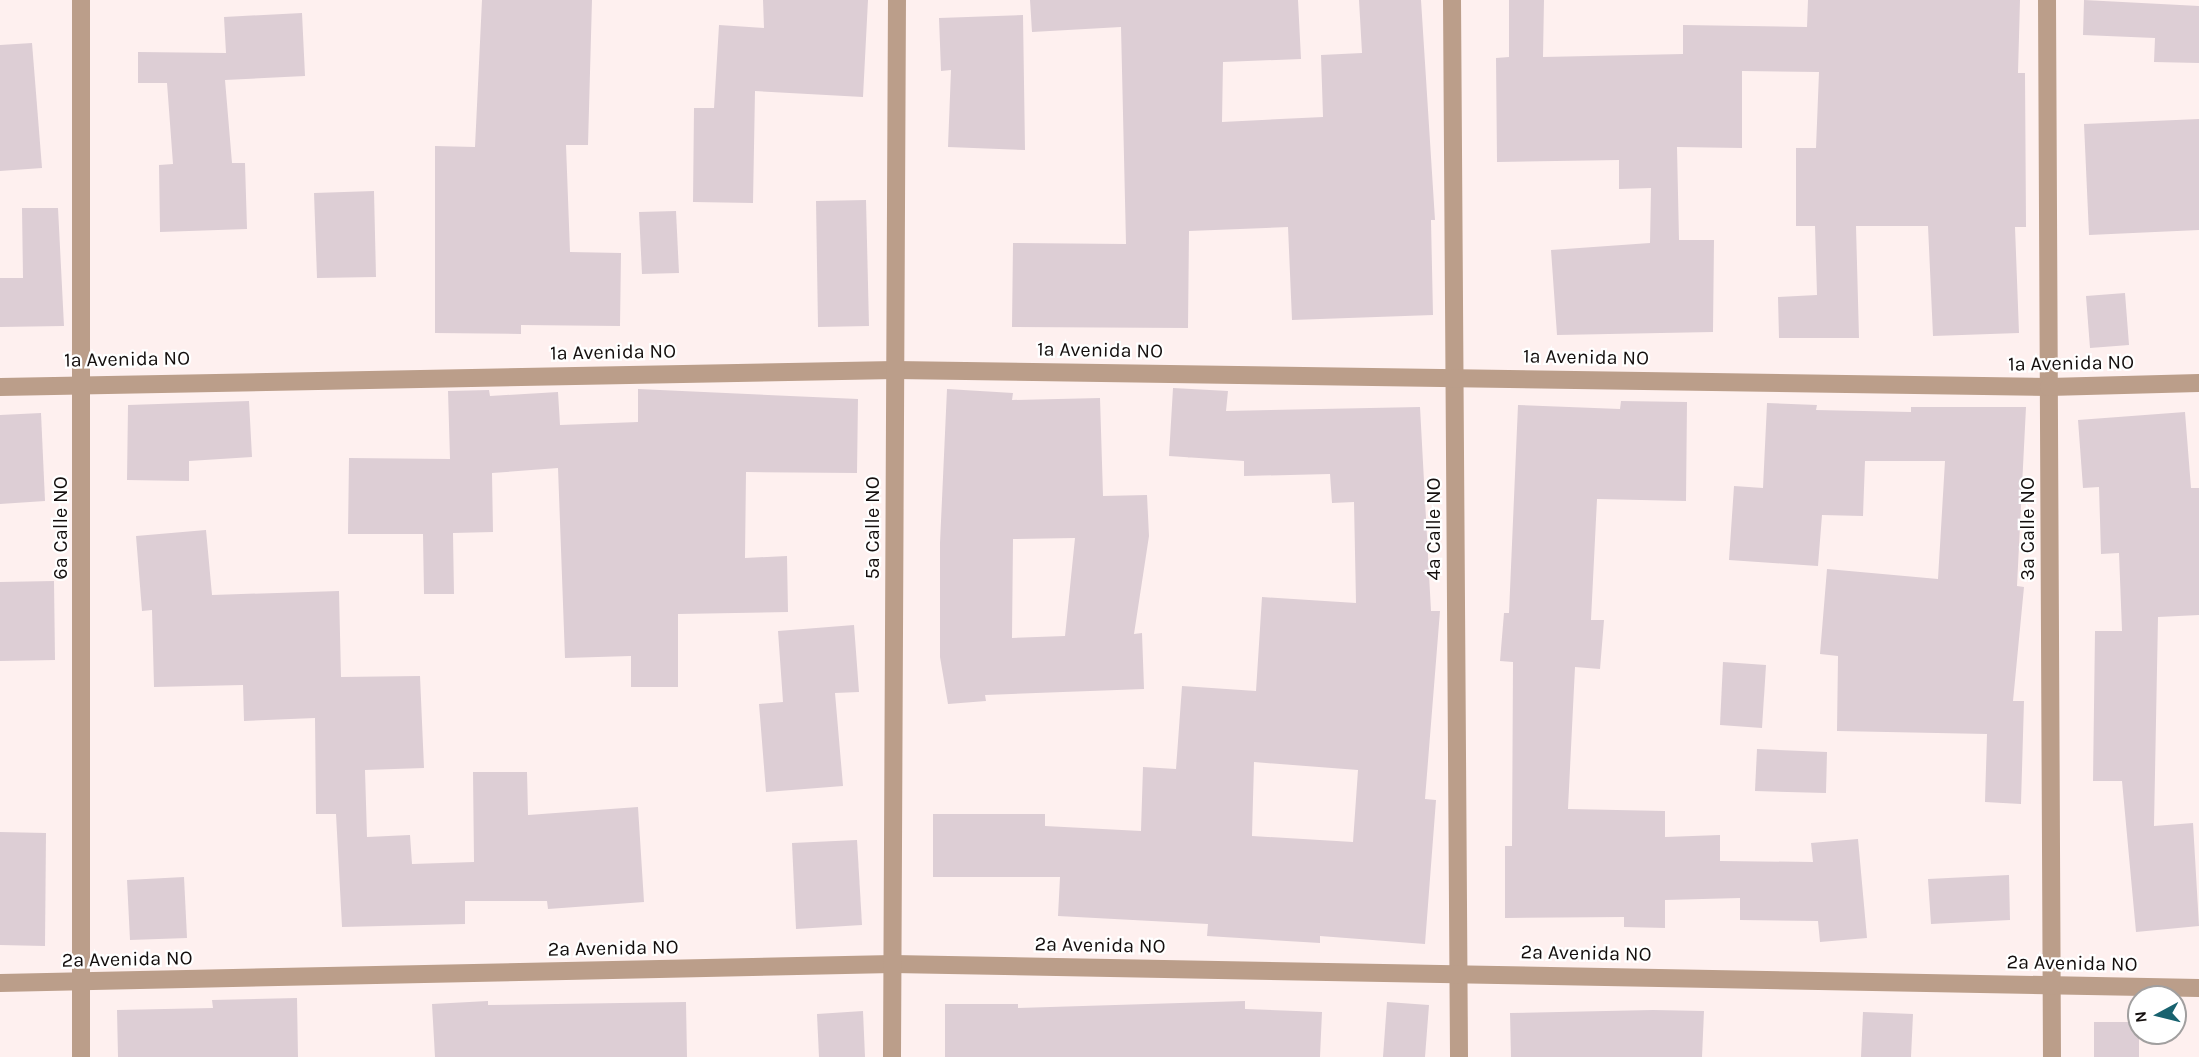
<!DOCTYPE html>
<style>
body{margin:0}
#map{position:relative;width:2199px;height:1057px;overflow:hidden;background:#fef0ef;font-family:Karla,sans-serif}
div>[style]{position:absolute}
.building>*{inset:0;background:#ddced5}
.street>*{height:18px;margin:-9px;padding:0 9px;transform-origin:9px;border-radius:9px;background:#bb9e8a}
span{translate:-50% -50%;white-space:nowrap;text-align:center;line-height:1.15;-webkit-text-stroke:4.5px #fff;paint-order:stroke}
.street-label{font-size:20px;color:#140f0e}
.north{position:absolute;left:2127px;top:985px;width:60px;height:60px;box-sizing:border-box;background:#fff;border:2px solid #a19f9f;border-radius:50%;rotate:263deg;font-size:16px;font-weight:700;line-height:24px;text-align:center;color:#140f0e}
.north::after{content:'';display:block;margin:auto;width:21px;height:27px;background:#18626f;clip-path:polygon(50% 0,100% 100%,50% 72%,0 100%)}
</style>
<div id="map">
<div class="building">
<div style="clip-path:polygon(482px 0,592px 0,588px 145px,566px 145px,570px 252px,621px 253px,620px 326px,521px 325px,521px 334px,435px 333px,435px 146px,475px 147px)"></div>
<div style="clip-path:polygon(763px 0,868px 0,863px 97px,755px 91px,753px 203px,693px 202px,694px 108px,714px 108px,719px 25px,764px 28px)"></div>
<div style="clip-path:polygon(1030px 0,1298px 0,1301px 59px,1223px 62px,1222px 122px,1323px 117px,1321px 55px,1362px 53px,1359px 0,1421px 0,1435px 220px,1431px 220px,1433px 315px,1292px 320px,1288px 227px,1189px 231px,1188px 328px,1012px 327px,1013px 243px,1126px 244px,1121px 27px,1032px 32px)"></div>
<div style="clip-path:polygon(1509px 0,1544px 0,1543px 57px,1683px 54px,1683px 25px,1807px 27px,1808px 0,2020px 0,2018px 73px,2025px 73px,2026px 227px,2015px 227px,2019px 333px,1933px 336px,1928px 226px,1856px 226px,1859px 338px,1779px 338px,1778px 297px,1817px 295px,1815px 226px,1796px 226px,1796px 148px,1816px 148px,1819px 72px,1742px 71px,1742px 148px,1677px 147px,1679px 240px,1714px 240px,1713px 332px,1557px 335px,1551px 250px,1650px 243px,1651px 188px,1619px 189px,1619px 160px,1497px 162px,1496px 58px,1509px 57px)"></div>
<div style="clip-path:polygon(2084px 0,2199px 6px,2199px 63px,2154px 62px,2155px 38px,2083px 35px)"></div>
<div style="clip-path:polygon(302px 13px,305px 76px,225px 80px,232px 163px,245px 163px,247px 229px,160px 232px,159px 165px,173px 164px,167px 83px,138px 83px,138px 52px,226px 53px,224px 17px)"></div>
<div style="clip-path:polygon(1023px 15px,1025px 150px,948px 147px,951px 70px,941px 71px,939px 18px)"></div>
<div style="clip-path:polygon(32px 43px,42px 168px,0 171px,0 45px)"></div>
<div style="clip-path:polygon(2199px 119px,2199px 230px,2089px 235px,2084px 124px)"></div>
<div style="clip-path:polygon(374px 191px,376px 277px,317px 278px,314px 193px)"></div>
<div style="clip-path:polygon(866px 200px,869px 326px,818px 327px,816px 201px)"></div>
<div style="clip-path:polygon(22px 208px,58px 208px,64px 326px,0 327px,0 278px,23px 278px)"></div>
<div style="clip-path:polygon(676px 211px,679px 273px,642px 274px,639px 212px)"></div>
<div style="clip-path:polygon(2125px 293px,2129px 345px,2090px 348px,2086px 296px)"></div>
<div style="clip-path:polygon(evenodd,1173px 388px,1228px 391px,1226px 411px,1420px 407px,1431px 611px,1440px 611px,1425px 799px,1436px 800px,1425px 944px,1320px 936px,1320px 943px,1207px 936px,1208px 924px,1058px 916px,1060px 877px,933px 877px,933px 814px,1045px 814px,1045px 826px,1141px 831px,1143px 767px,1176px 769px,1182px 686px,1256px 691px,1262px 597px,1356px 603px,1354px 502px,1332px 503px,1330px 474px,1244px 476px,1244px 461px,1169px 456px,1173px 388px,1254px 762px,1358px 770px,1353px 842px,1252px 836px,1254px 762px)"></div>
<div style="clip-path:polygon(638px 389px,858px 399px,857px 473px,746px 472px,745px 558px,787px 556px,788px 612px,678px 614px,678px 687px,631px 687px,631px 656px,565px 658px,558px 468px,492px 473px,493px 532px,453px 533px,454px 594px,424px 594px,423px 534px,348px 534px,349px 458px,450px 459px,448px 391px,489px 390px,490px 396px,558px 392px,560px 425px,638px 422px)"></div>
<div style="clip-path:polygon(evenodd,947px 389px,1013px 393px,1012px 400px,1100px 398px,1103px 496px,1147px 495px,1149px 536px,1134px 634px,1142px 633px,1144px 689px,985px 695px,986px 701px,948px 704px,940px 657px,940px 543px,947px 389px,1075px 538px,1065px 636px,1012px 638px,1013px 539px,1075px 538px)"></div>
<div style="clip-path:polygon(249px 401px,252px 457px,189px 461px,189px 481px,127px 480px,128px 405px)"></div>
<div style="clip-path:polygon(1621px 401px,1687px 402px,1686px 501px,1597px 499px,1591px 620px,1604px 620px,1600px 669px,1575px 667px,1568px 809px,1665px 811px,1665px 837px,1720px 835px,1720px 861px,1813px 862px,1811px 843px,1858px 839px,1867px 938px,1820px 942px,1818px 921px,1740px 920px,1740px 898px,1665px 900px,1665px 928px,1624px 927px,1624px 917px,1505px 918px,1505px 846px,1512px 846px,1513px 662px,1500px 661px,1504px 613px,1509px 613px,1518px 405px,1620px 409px)"></div>
<div style="clip-path:polygon(1767px 403px,1817px 405px,1816px 410px,1911px 412px,1911px 407px,2026px 407px,2017px 586px,2024px 587px,2013px 701px,2024px 701px,2021px 804px,1985px 802px,1987px 734px,1837px 731px,1838px 656px,1820px 654px,1827px 569px,1938px 579px,1945px 461px,1865px 461px,1863px 516px,1822px 515px,1818px 566px,1729px 560px,1734px 486px,1763px 488px)"></div>
<div style="clip-path:polygon(2185px 412px,2191px 488px,2199px 488px,2199px 615px,2158px 617px,2154px 826px,2193px 823px,2199px 926px,2136px 932px,2122px 781px,2093px 781px,2095px 631px,2122px 631px,2119px 553px,2101px 554px,2099px 487px,2083px 488px,2078px 420px)"></div>
<div style="clip-path:polygon(41px 413px,45px 501px,0 504px,0 415px)"></div>
<div style="clip-path:polygon(206px 530px,212px 595px,339px 591px,341px 677px,420px 676px,424px 768px,365px 770px,367px 837px,410px 835px,412px 864px,474px 862px,473px 772px,527px 772px,528px 815px,638px 807px,644px 902px,548px 909px,547px 901px,465px 901px,465px 924px,342px 927px,336px 814px,316px 814px,315px 718px,244px 721px,243px 685px,154px 687px,152px 610px,142px 611px,136px 536px)"></div>
<div style="clip-path:polygon(54px 581px,55px 660px,0 661px,0 582px)"></div>
<div style="clip-path:polygon(854px 625px,859px 692px,835px 693px,843px 786px,766px 792px,759px 704px,783px 702px,778px 631px)"></div>
<div style="clip-path:polygon(1723px 662px,1766px 665px,1762px 728px,1720px 725px)"></div>
<div style="clip-path:polygon(1757px 749px,1827px 752px,1826px 793px,1755px 791px)"></div>
<div style="clip-path:polygon(0 832px,46px 833px,45px 946px,0 945px)"></div>
<div style="clip-path:polygon(857px 840px,862px 925px,796px 929px,792px 843px)"></div>
<div style="clip-path:polygon(2009px 875px,2010px 920px,1931px 924px,1928px 879px)"></div>
<div style="clip-path:polygon(184px 877px,187px 938px,130px 940px,127px 880px)"></div>
<div style="clip-path:polygon(297px 998px,298px 1057px,118px 1057px,117px 1010px,213px 1008px,212px 1000px)"></div>
<div style="clip-path:polygon(488px 1001px,488px 1005px,686px 1002px,687px 1057px,435px 1057px,432px 1004px)"></div>
<div style="clip-path:polygon(1245px 1001px,1245px 1009px,1322px 1012px,1320px 1057px,945px 1057px,945px 1004px,1018px 1004px,1018px 1008px)"></div>
<div style="clip-path:polygon(1387px 1002px,1429px 1005px,1425px 1057px,1383px 1057px)"></div>
<div style="clip-path:polygon(1653px 1010px,1704px 1011px,1702px 1057px,1511px 1057px,1510px 1013px)"></div>
<div style="clip-path:polygon(863px 1011px,865px 1057px,819px 1057px,817px 1014px)"></div>
<div style="clip-path:polygon(1863px 1012px,1913px 1014px,1911px 1057px,1861px 1057px)"></div>
<div style="clip-path:polygon(2094px 1022px,2139px 1022px,2139px 1057px,2094px 1057px)"></div>
</div>
<div class="street">
<div style="left:1452px;top:0;width:1057px;rotate:89.62deg"></div>
<div style="left:2047px;top:0;width:1057px;rotate:89.73deg"></div>
<div style="left:0;top:387px;width:895px;rotate:-1.09deg"></div>
<div style="left:895px;top:370px;width:1154px;rotate:0.84deg"></div>
<div style="left:2049px;top:387px;width:150px;rotate:-1.5deg"></div>
<div style="left:0;top:983px;width:893px;rotate:-1.22deg"></div>
<div style="left:893px;top:964px;width:1306px;rotate:1.05deg"></div>
<div style="left:81px;top:1057px;width:1057px;rotate:-90deg"></div>
<div style="left:892px;top:1057px;width:1057px;rotate:-89.73deg"></div>
</div>
<div class="street-label">
<span style="left:1100px;top:350px;rotate:1deg">1a Avenida NO</span>
<span style="left:613px;top:352px;rotate:-1deg">1a Avenida NO</span>
<span style="left:1586px;top:357px;rotate:1deg">1a Avenida NO</span>
<span style="left:127px;top:359px;rotate:-1deg">1a Avenida NO</span>
<span style="left:2071px;top:363px;rotate:-1deg">1a Avenida NO</span>
<span style="left:60px;top:528px;rotate:-90deg">6a Calle NO</span>
<span style="left:872px;top:528px;rotate:-90deg">5a Calle NO</span>
<span style="left:1433px;top:529px;rotate:-90deg">4a Calle NO</span>
<span style="left:2027px;top:529px;rotate:-90deg">3a Calle NO</span>
<span style="left:1100px;top:945px;rotate:1deg">2a Avenida NO</span>
<span style="left:613px;top:948px;rotate:-1deg">2a Avenida NO</span>
<span style="left:1586px;top:953px;rotate:1deg">2a Avenida NO</span>
<span style="left:127px;top:959px;rotate:-1deg">2a Avenida NO</span>
<span style="left:2072px;top:963px;rotate:1deg">2a Avenida NO</span>
</div>
<div class="north">N</div>
</div>
